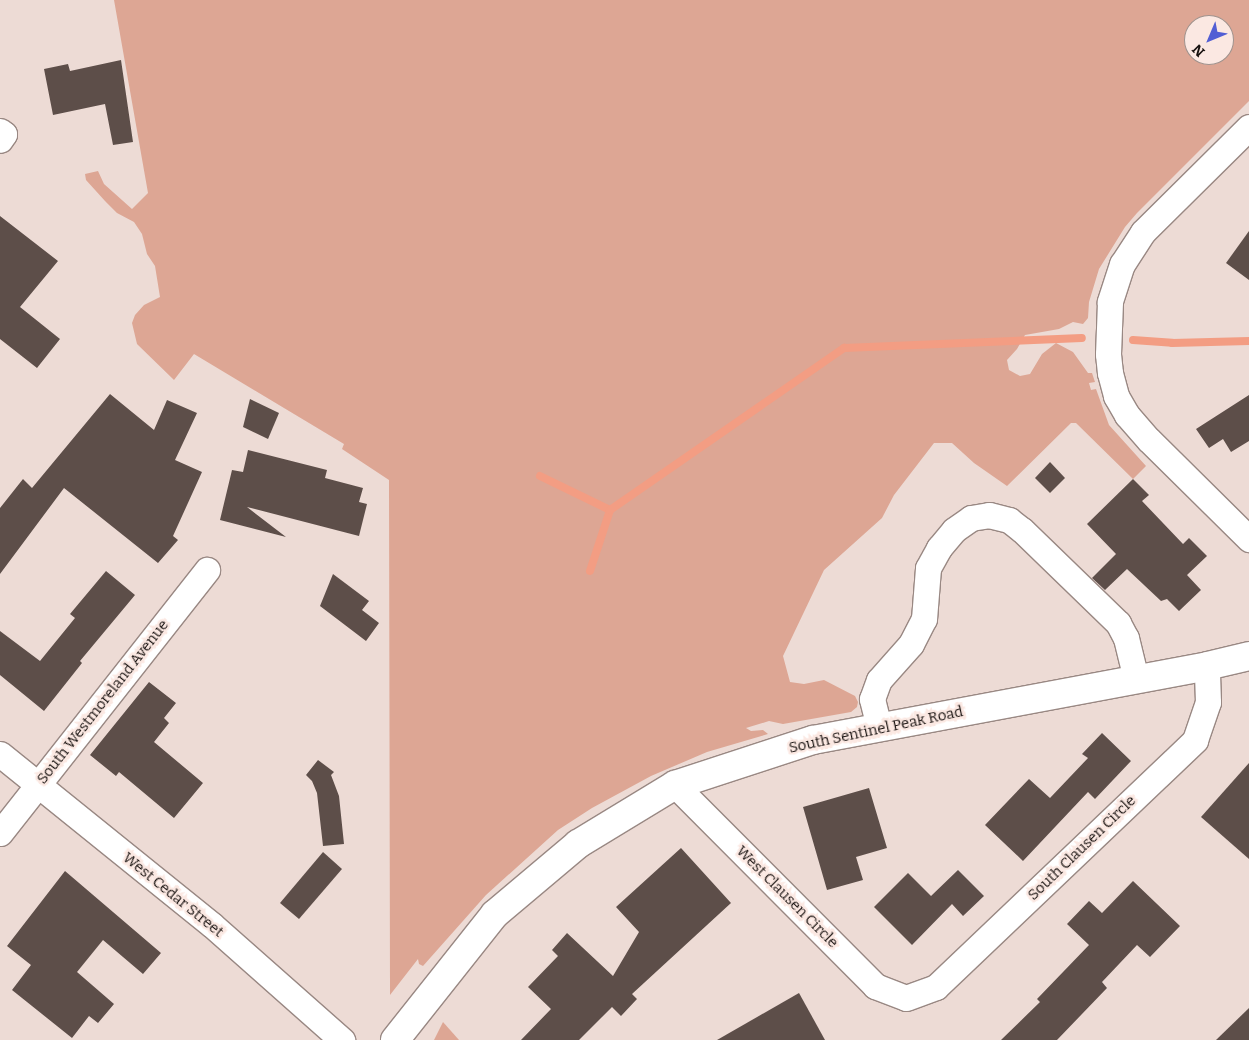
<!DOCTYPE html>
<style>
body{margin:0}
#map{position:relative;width:1249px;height:1040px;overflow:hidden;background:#eddbd5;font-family:Bitter,serif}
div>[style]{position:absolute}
.green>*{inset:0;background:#dda694}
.stream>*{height:8px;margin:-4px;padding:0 4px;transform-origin:4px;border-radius:4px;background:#f39d83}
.building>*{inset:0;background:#5d4e49}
.roads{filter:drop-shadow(1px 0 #998883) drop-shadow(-1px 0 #998883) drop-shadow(0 1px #998883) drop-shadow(0 -1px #998883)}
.minor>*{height:25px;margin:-12.5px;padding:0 12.5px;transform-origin:12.5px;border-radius:12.5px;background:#fff}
.tertiary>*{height:28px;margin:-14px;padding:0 14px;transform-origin:14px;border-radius:14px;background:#fff}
span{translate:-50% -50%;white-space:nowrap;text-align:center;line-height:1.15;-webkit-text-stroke:5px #fbe8e2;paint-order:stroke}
.street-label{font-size:15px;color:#16100e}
.north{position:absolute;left:1184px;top:15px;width:50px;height:50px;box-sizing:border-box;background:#fbe8e2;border:1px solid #9f928d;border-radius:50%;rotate:225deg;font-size:14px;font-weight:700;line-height:20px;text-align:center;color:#16100e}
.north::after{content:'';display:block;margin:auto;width:18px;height:22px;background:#525ed4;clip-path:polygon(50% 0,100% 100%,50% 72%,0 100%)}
</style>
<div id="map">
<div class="green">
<div style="clip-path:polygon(evenodd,114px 0,1249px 0,1249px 101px,1137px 213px,1125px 227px,1099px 269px,1089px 302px,1088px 318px,1083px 324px,1073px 322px,1059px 329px,1025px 335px,1017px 349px,1007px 360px,1009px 370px,1020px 376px,1030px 374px,1042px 354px,1056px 343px,1073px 352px,1088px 373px,1092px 373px,1095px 382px,1089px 383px,1091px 390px,1096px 389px,1109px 425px,1146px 466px,1133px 479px,1076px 423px,1071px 423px,1007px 486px,974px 463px,952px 443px,934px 443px,894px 495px,882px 518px,824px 570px,783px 656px,790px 682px,804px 684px,824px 680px,855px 696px,858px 702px,857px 707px,851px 712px,783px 724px,769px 721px,746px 728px,751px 731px,763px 730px,768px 734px,707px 752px,651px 776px,592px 808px,558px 830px,486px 895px,423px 966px,419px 964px,418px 959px,390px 995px,389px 480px,342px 449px,344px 444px,194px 354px,174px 380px,137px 344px,132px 323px,135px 315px,144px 305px,160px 297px,155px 266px,147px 254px,142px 234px,134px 222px,117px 213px,105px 201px,86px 180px,85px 174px,98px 171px,104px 184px,132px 209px,148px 193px,114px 0,1194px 25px,1224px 25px,1224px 55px,1194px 55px,1194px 25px)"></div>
<div style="clip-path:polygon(443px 1022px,459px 1040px,434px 1040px)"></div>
</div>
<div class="stream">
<div style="left:1133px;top:340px;width:39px;rotate:4deg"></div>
<div style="left:1172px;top:343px;width:77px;rotate:-1.5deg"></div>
<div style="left:540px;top:476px;width:78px;rotate:25.9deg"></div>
<div style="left:590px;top:571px;width:64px;rotate:-71.8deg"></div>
<div style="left:610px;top:510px;width:285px;rotate:-34.7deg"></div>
<div style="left:844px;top:348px;width:238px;rotate:-2.4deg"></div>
</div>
<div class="building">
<div style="clip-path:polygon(121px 60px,133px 142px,113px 145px,105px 104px,53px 115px,44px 69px,68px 64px,70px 71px)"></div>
<div style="clip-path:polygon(0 216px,58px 261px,20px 307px,60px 339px,37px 368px,0 339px)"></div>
<div style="clip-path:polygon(1249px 231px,1249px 280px,1226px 263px)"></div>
<div style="clip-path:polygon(110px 394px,154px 430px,167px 400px,197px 413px,175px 460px,202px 472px,173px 536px,178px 540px,158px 563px,64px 488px,0 574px,0 508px,23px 479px,32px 488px)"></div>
<div style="clip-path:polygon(1249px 395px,1249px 441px,1231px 452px,1223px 439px,1209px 448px,1196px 429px)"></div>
<div style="clip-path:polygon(250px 399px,279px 413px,268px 439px,243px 427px)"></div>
<div style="clip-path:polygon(248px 450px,327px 470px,325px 478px,363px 488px,359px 502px,367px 504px,359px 536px,247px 507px,286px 537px,220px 520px,232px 470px,243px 472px)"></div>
<div style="clip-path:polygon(1050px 462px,1065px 478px,1050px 493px,1035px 478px)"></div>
<div style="clip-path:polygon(1133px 479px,1149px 495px,1142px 501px,1183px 544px,1189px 538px,1207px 556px,1187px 575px,1201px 590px,1179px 611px,1167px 599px,1161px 601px,1127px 569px,1105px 590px,1092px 578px,1116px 554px,1087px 524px)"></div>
<div style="clip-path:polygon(106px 571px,135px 595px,80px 661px,82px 663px,44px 711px,0 675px,0 631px,40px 661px,75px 618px,70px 614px)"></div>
<div style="clip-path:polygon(333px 574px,369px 601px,362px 610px,379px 623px,366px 641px,320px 606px)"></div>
<div style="clip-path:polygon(149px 682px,176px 703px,164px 718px,169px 723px,154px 742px,203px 783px,174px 818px,119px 772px,116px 776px,90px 755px)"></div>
<div style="clip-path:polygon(1102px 733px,1131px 761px,1095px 799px,1088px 792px,1023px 861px,985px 825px,1029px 779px,1050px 798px,1088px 758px,1082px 754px)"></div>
<div style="clip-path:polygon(318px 760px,334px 772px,331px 775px,339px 796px,344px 844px,323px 846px,317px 793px,312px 781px,306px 775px)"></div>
<div style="clip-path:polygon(1249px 763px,1249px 859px,1201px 817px)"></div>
<div style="clip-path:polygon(869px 788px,887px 848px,856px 857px,863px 880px,827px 890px,803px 807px)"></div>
<div style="clip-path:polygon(681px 848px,731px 903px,632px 994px,637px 999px,621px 1016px,612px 1007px,579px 1040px,521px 1040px,551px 1009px,528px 987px,558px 956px,552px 950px,567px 933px,613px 976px,639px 932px,616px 907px)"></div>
<div style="clip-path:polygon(323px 852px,342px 869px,299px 919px,280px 903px)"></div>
<div style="clip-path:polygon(958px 870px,984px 896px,963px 916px,952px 904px,912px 945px,874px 907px,908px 873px,931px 896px)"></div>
<div style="clip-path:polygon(65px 871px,161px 953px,143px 974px,103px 940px,77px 972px,114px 1004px,98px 1023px,89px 1016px,72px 1038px,12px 990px,31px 965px,7px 946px)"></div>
<div style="clip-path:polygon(1133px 881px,1180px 926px,1150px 957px,1137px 945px,1102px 982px,1107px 988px,1057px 1040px,1001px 1040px,1040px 1002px,1037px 999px,1089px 945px,1067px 924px,1089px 901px,1102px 913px)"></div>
<div style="clip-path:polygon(799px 993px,825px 1040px,717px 1040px)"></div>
<div style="clip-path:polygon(1249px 1008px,1249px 1040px,1216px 1040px)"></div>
</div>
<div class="roads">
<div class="minor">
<div style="left:1249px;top:127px;width:149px;rotate:135.3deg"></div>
<div style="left:1143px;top:232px;width:38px;rotate:123deg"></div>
<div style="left:1122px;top:264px;width:40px;rotate:108deg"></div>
<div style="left:1110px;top:302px;width:52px;rotate:92.2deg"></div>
<div style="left:1108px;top:354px;width:19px;rotate:84deg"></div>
<div style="left:1110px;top:373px;width:24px;rotate:75deg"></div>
<div style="left:1116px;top:396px;width:22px;rotate:60deg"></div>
<div style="left:1127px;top:415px;width:33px;rotate:49deg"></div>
<div style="left:1149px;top:440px;width:141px;rotate:44.7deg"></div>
<div style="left:0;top:131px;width:5px;rotate:37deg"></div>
<div style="left:4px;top:134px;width:7px;rotate:124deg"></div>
<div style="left:879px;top:727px;width:29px;rotate:-104deg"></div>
<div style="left:872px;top:699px;width:20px;rotate:-70deg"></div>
<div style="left:879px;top:680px;width:48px;rotate:-48.4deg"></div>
<div style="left:911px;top:644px;width:28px;rotate:-63deg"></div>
<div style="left:924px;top:619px;width:51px;rotate:-85.5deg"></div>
<div style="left:928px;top:568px;width:23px;rotate:-61deg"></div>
<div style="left:939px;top:548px;width:23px;rotate:-50deg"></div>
<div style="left:954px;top:530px;width:21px;rotate:-35deg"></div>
<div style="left:971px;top:518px;width:18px;rotate:-9deg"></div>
<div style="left:989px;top:515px;width:21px;rotate:14deg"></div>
<div style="left:1009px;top:520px;width:16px;rotate:38deg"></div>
<div style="left:1022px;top:530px;width:134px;rotate:44.1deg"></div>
<div style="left:1118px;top:623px;width:17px;rotate:62deg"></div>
<div style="left:1126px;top:638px;width:42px;rotate:76.3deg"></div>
<div style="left:0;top:754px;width:272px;rotate:38.9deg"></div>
<div style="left:212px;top:925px;width:174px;rotate:41.5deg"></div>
<div style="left:675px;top:785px;width:284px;rotate:45.1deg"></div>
<div style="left:875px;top:986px;width:33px;rotate:21deg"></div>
<div style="left:906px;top:998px;width:32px;rotate:-20deg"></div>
<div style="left:936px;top:987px;width:358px;rotate:-43.6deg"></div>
<div style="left:1195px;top:740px;width:40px;rotate:-71.1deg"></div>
<div style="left:1208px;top:702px;width:36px;rotate:-92deg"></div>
<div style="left:0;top:833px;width:335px;rotate:-51.8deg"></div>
</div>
<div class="tertiary">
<div style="left:395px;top:1040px;width:161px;rotate:-51.6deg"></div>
<div style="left:495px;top:914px;width:109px;rotate:-40.1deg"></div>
<div style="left:578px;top:844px;width:114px;rotate:-31.3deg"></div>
<div style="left:675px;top:785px;width:145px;rotate:-18.1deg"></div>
<div style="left:813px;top:740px;width:401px;rotate:-10.6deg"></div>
<div style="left:1207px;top:666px;width:43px;rotate:-13.4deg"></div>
</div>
</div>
<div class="street-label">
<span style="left:103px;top:702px;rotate:-52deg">South Westmoreland Avenue</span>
<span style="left:876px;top:730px;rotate:-12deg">South Sentinel Peak Road</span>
<span style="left:1082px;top:848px;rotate:-44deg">South Clausen Circle</span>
<span style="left:173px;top:895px;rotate:39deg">West Cedar Street</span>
<span style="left:787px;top:897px;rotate:45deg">West Clausen Circle</span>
</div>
<div class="north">N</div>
</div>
